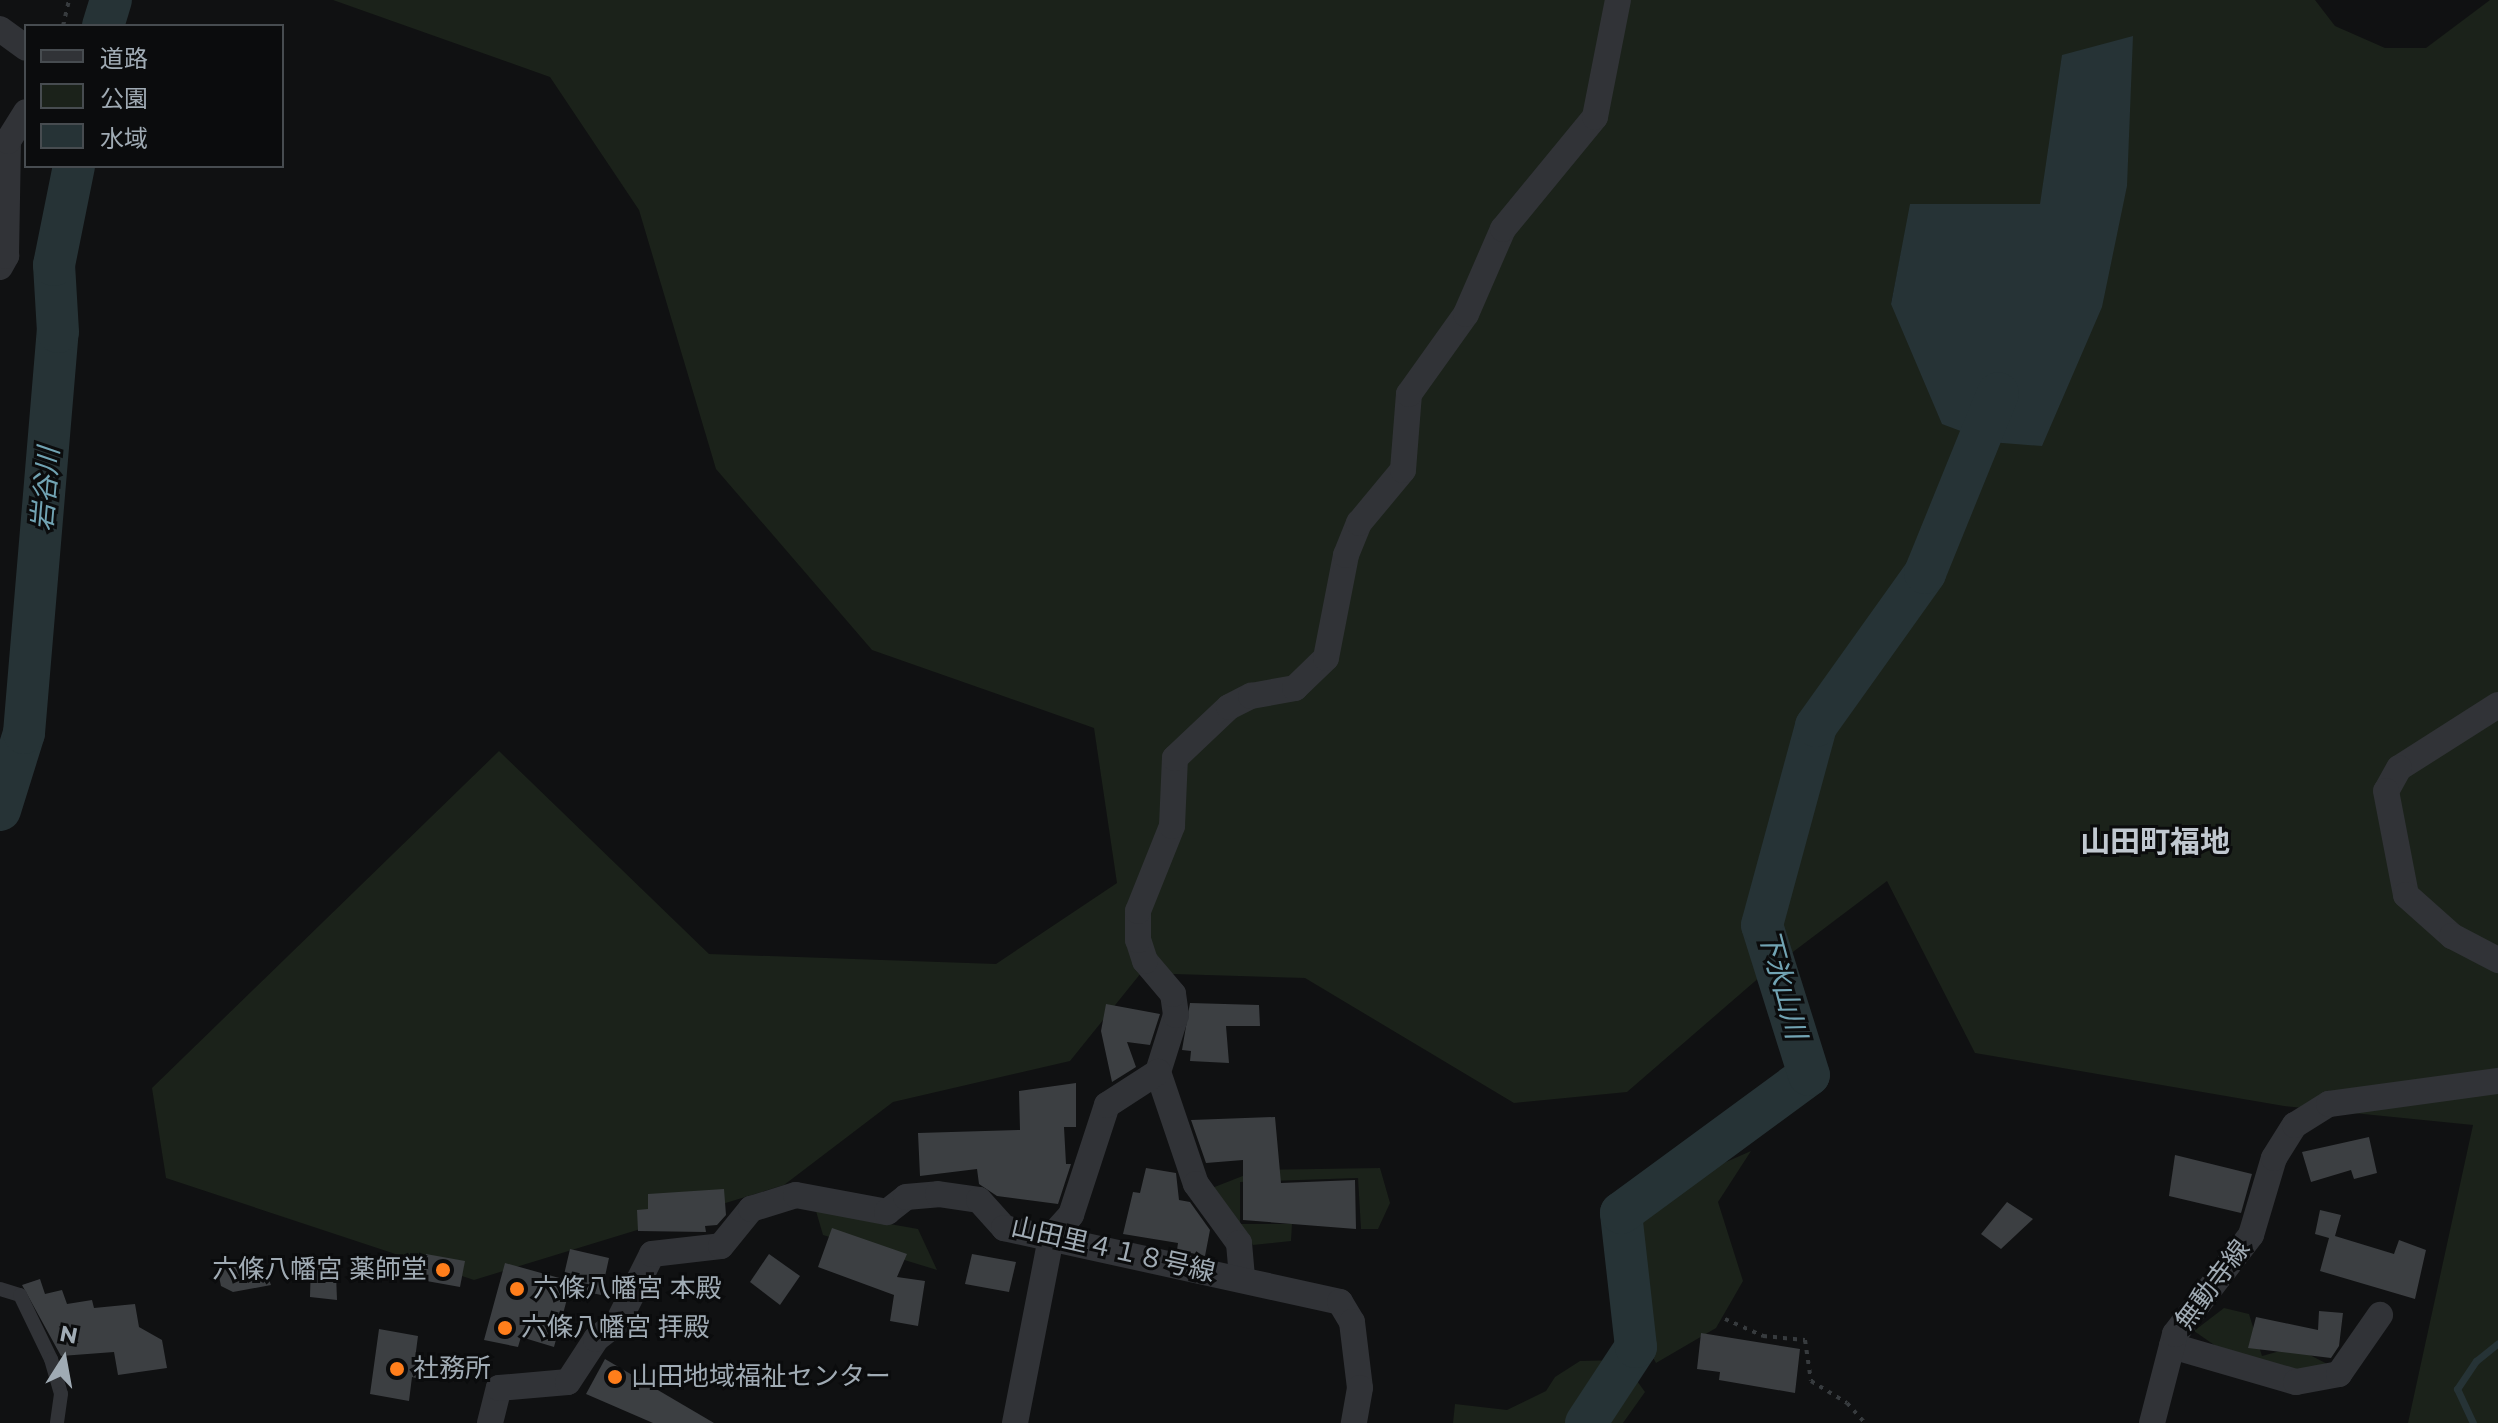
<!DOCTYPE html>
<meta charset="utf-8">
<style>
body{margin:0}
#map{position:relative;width:2498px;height:1423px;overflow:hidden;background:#101112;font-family:Montserrat,"Noto Sans JP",sans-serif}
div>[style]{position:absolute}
.green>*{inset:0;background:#1b221a}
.water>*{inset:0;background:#263336}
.stream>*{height:7px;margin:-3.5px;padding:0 3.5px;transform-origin:3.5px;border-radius:3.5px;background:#263336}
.river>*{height:42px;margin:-21px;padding:0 21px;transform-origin:21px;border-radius:21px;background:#263336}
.building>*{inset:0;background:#3c3f42}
.path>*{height:4px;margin-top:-2px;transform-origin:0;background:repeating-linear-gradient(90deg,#373b3e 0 4px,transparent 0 10px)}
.lane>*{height:14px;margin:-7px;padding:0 7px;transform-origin:7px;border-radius:7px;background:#313337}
.street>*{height:26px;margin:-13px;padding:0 13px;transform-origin:13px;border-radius:13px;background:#313337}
.dots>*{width:22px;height:22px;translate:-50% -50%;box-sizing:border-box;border:4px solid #0b0c0d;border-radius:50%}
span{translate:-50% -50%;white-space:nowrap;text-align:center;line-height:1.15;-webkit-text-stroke:6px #0b0c0d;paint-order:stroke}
.street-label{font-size:26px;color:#a0abb4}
.poi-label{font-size:26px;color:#a0abb4}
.right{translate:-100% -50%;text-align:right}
.left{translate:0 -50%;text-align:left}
.water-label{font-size:28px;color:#72a4b4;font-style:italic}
.quarter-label{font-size:30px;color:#c1c8d0;font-weight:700}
.legend{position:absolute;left:24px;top:24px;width:260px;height:144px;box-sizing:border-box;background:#0b0c0d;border:2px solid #474c50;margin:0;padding:10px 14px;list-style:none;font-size:24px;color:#a0abb4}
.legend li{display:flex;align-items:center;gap:16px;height:40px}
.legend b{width:40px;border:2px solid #474c50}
.north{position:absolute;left:24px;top:1319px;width:80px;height:80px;-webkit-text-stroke:6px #0b0c0d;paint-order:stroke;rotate:11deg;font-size:22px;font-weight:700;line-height:32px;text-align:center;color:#a0abb4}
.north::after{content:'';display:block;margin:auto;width:28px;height:36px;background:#a0abb4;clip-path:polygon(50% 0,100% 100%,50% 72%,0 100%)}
</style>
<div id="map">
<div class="green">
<div style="clip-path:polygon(evenodd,333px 0,2315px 0,2335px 26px,2385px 48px,2426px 48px,2490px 0,2498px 0,2498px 1423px,2408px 1423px,2473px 1125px,2284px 1106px,1975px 1053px,1887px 881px,1761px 976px,1627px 1092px,1514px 1103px,1305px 978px,1141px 973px,1070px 1061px,893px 1102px,784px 1185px,474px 1280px,166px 1178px,152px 1088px,499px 751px,709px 954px,996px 964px,1117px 883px,1094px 728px,872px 650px,716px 469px,639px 210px,550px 77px,333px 0,1911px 204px,2040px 204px,1891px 304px,1911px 204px)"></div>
<div style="clip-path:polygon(1751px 1151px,1718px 1202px,1743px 1281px,1716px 1328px,1656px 1363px,1619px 1296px,1608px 1214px)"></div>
<div style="clip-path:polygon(1380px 1168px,1390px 1203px,1378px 1229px,1361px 1229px,1358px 1178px,1240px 1182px,1240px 1224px,1292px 1224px,1291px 1241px,1253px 1245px,1212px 1188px,1258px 1170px)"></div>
<div style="clip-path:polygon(816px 1211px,918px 1229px,937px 1270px,823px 1235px)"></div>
<div style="clip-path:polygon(2224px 1308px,2249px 1314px,2262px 1356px,2308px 1343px,2308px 1354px,2335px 1368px,2302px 1376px,2236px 1360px,2194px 1331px)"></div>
<div style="clip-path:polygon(1622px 1360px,1645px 1392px,1623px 1423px,1453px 1423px,1455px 1404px,1507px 1410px,1546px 1391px,1555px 1377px,1580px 1361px)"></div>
</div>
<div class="water">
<div style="clip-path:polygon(2133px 36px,2127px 186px,2102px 307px,2042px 446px,1990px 442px,1942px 424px,1891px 304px,1910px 204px,2040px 204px,2062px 55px)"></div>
</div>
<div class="stream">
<div style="left:2473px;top:1423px;width:38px;rotate:-115deg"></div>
<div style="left:2457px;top:1389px;width:34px;rotate:-56deg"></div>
<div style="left:2476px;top:1361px;width:28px;rotate:-39deg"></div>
</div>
<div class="river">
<div style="left:103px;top:26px;width:27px;rotate:-73deg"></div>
<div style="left:0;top:810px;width:81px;rotate:-72.7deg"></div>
<div style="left:24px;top:733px;width:402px;rotate:-85.2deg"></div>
<div style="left:58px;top:332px;width:67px;rotate:-93.4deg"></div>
<div style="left:54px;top:265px;width:101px;rotate:-78.6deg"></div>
<div style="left:1586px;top:1423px;width:91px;rotate:-56.7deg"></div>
<div style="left:1636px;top:1347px;width:135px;rotate:-96.4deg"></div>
<div style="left:1621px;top:1213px;width:233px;rotate:-36.3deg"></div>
<div style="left:1809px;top:1075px;width:157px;rotate:-107.4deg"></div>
<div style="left:1762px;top:925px;width:206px;rotate:-74.8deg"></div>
<div style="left:1816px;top:726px;width:188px;rotate:-54.5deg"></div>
<div style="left:1925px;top:573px;width:194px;rotate:-67.9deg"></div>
</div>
<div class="building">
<div style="clip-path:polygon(1190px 1003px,1259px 1005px,1260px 1026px,1226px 1026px,1229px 1063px,1190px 1061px,1191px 1051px,1182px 1050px)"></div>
<div style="clip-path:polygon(1106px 1004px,1160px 1014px,1150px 1045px,1127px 1042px,1136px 1067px,1112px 1082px,1101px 1031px)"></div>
<div style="clip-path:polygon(1076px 1083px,1076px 1127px,1064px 1127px,1066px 1164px,1071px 1164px,1058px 1204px,997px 1196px,979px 1184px,977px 1169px,920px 1176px,918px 1133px,1020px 1130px,1019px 1091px)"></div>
<div style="clip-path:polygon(1275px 1117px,1281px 1183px,1355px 1180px,1356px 1229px,1243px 1220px,1243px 1160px,1206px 1163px,1191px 1120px)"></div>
<div style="clip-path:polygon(2369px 1137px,2377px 1173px,2354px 1179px,2351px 1170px,2311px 1182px,2302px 1152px)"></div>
<div style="clip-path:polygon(2175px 1155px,2252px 1174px,2241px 1213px,2169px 1196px)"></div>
<div style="clip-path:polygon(1146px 1168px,1176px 1173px,1179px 1200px,1190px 1202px,1210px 1230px,1205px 1256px,1177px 1250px,1178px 1243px,1123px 1234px,1133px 1192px,1140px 1193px)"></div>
<div style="clip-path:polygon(724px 1189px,726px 1215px,717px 1225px,705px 1226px,706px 1232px,638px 1231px,637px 1210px,648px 1209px,648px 1194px)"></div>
<div style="clip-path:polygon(2007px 1202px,2033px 1219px,2001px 1249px,1981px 1234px)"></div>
<div style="clip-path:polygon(2320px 1210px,2341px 1215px,2335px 1236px,2394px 1254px,2399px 1240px,2426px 1250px,2415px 1299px,2320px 1271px,2329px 1238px,2315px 1234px)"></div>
<div style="clip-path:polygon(832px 1228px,907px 1254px,897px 1277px,925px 1281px,918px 1326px,890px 1321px,894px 1295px,818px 1267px)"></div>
<div style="clip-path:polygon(570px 1249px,609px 1258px,601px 1295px,570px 1288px,554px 1347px,521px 1337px,518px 1347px,484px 1340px,505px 1263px,563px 1279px)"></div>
<div style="clip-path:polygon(426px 1254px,465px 1261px,460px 1287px,421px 1280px)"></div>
<div style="clip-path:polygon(769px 1254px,800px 1276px,780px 1305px,750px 1282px)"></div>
<div style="clip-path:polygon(972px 1254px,1016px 1262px,1009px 1292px,965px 1284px)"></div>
<div style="clip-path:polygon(262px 1260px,271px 1285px,233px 1292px,221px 1286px,217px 1267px)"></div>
<div style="clip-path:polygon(311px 1260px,336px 1274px,337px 1300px,310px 1297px)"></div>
<div style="clip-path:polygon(40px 1279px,45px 1294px,62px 1290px,67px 1304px,92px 1300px,94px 1308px,135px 1304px,139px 1327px,162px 1340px,167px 1368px,118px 1375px,114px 1352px,61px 1356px,22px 1285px)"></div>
<div style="clip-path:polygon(2319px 1311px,2343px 1313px,2339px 1346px,2331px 1358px,2248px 1348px,2256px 1317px,2318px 1330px)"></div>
<div style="clip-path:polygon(379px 1329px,418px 1336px,415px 1359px,423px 1360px,420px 1379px,412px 1377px,409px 1401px,370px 1394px)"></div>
<div style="clip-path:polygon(1701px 1333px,1800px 1349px,1795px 1393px,1719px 1380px,1720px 1372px,1697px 1369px)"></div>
<div style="clip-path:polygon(605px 1359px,714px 1423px,653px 1423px,586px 1394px)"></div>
</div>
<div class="path">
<div style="left:63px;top:26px;width:27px;rotate:-77deg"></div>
<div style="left:1725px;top:1319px;width:42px;rotate:24.1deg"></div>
<div style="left:1763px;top:1336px;width:42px;rotate:5.4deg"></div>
<div style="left:1805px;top:1340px;width:41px;rotate:81.7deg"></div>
<div style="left:1811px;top:1381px;width:42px;rotate:31.4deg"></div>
<div style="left:1847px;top:1403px;width:27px;rotate:48deg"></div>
</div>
<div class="lane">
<div style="left:0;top:1289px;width:21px;rotate:17deg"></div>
<div style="left:20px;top:1295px;width:71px;rotate:64.2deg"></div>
<div style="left:51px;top:1359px;width:36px;rotate:74deg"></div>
<div style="left:61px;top:1394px;width:29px;rotate:98deg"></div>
</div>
<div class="street">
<div style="left:0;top:29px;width:32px;rotate:36deg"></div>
<div style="left:0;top:267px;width:13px;rotate:-61deg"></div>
<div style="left:6px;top:256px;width:115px;rotate:-89deg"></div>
<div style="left:8px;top:141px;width:34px;rotate:-58deg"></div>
<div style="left:2498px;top:705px;width:117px;rotate:147.5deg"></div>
<div style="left:2399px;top:768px;width:26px;rotate:119deg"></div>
<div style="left:2386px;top:791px;width:106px;rotate:79.1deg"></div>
<div style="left:2406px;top:895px;width:62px;rotate:41.7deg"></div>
<div style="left:2452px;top:936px;width:52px;rotate:27.6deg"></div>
<div style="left:1158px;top:1072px;width:60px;rotate:-72.5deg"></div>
<div style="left:1176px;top:1015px;width:21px;rotate:-98deg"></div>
<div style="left:1173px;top:994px;width:43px;rotate:-130.3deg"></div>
<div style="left:1145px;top:961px;width:22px;rotate:-108deg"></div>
<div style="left:1138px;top:940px;width:29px;rotate:-90deg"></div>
<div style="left:1138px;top:911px;width:92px;rotate:-68.2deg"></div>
<div style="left:1172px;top:826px;width:68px;rotate:-87.5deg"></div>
<div style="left:1175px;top:758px;width:74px;rotate:-43.4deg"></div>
<div style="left:1229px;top:707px;width:25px;rotate:-27deg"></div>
<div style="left:1251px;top:696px;width:45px;rotate:-10.3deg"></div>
<div style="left:1295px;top:688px;width:43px;rotate:-44.1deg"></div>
<div style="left:1326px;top:658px;width:105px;rotate:-79deg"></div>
<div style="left:1346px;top:555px;width:35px;rotate:-68deg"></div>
<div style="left:1359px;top:523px;width:69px;rotate:-50.3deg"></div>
<div style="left:1403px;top:470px;width:76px;rotate:-85.5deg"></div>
<div style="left:1409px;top:394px;width:98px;rotate:-54.5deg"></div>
<div style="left:1466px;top:314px;width:93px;rotate:-66.5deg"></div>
<div style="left:1503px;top:229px;width:145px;rotate:-50.6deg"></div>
<div style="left:1595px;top:117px;width:119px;rotate:-78.9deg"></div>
<div style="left:1158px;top:1072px;width:118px;rotate:71.3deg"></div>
<div style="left:1196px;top:1184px;width:73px;rotate:53.9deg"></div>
<div style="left:1239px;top:1243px;width:37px;rotate:85deg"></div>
<div style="left:2172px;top:1346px;width:129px;rotate:16.2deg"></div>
<div style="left:2296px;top:1382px;width:44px;rotate:-10.5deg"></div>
<div style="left:2339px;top:1374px;width:72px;rotate:-55.2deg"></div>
<div style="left:490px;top:1423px;width:36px;rotate:-76deg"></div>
<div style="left:499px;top:1388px;width:69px;rotate:-5deg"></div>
<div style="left:568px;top:1382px;width:51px;rotate:-56.9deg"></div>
<div style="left:596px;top:1339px;width:28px;rotate:-38deg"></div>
<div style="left:618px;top:1322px;width:76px;rotate:-63.4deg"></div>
<div style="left:652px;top:1254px;width:69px;rotate:-6.6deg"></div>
<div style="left:721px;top:1246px;width:48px;rotate:-51deg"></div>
<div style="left:751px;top:1209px;width:47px;rotate:-17.3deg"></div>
<div style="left:796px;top:1195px;width:93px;rotate:10.6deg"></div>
<div style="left:887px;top:1212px;width:24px;rotate:-38deg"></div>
<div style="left:906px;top:1197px;width:32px;rotate:-5deg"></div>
<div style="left:938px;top:1194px;width:41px;rotate:8.3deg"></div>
<div style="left:979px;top:1200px;width:38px;rotate:48deg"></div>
<div style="left:1004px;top:1228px;width:344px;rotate:12.4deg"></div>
<div style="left:1340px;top:1302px;width:23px;rotate:59deg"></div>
<div style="left:1352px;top:1322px;width:66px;rotate:83.1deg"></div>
<div style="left:1360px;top:1388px;width:36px;rotate:100deg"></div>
<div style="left:1015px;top:1423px;width:189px;rotate:-79deg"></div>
<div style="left:1051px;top:1237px;width:30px;rotate:-48deg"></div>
<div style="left:1071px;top:1215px;width:116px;rotate:-71.9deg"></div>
<div style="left:1107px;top:1105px;width:61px;rotate:-32.9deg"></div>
<div style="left:2152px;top:1423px;width:92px;rotate:-75.5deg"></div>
<div style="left:2175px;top:1334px;width:125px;rotate:-52.5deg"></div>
<div style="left:2251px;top:1235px;width:80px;rotate:-73.4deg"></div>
<div style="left:2274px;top:1158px;width:39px;rotate:-58deg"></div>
<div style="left:2295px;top:1125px;width:40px;rotate:-32deg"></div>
<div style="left:2329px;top:1104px;width:171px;rotate:-7.8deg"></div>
</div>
<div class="dots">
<div style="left:443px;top:1270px;background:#ff7e1b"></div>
<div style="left:517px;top:1289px;background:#ff7e1b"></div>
<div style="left:505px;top:1328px;background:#ff7e1b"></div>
<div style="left:397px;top:1369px;background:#ff7e1b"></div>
<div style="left:615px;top:1377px;background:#ff7e1b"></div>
</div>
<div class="street-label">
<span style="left:1113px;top:1250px;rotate:13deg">山田里４１８号線</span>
<span style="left:2213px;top:1285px;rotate:-53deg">無動寺線</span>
</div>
<div class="poi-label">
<span class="right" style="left:427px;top:1270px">六條八幡宮 薬師堂</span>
<span class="left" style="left:533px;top:1289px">六條八幡宮 本殿</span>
<span class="left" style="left:521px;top:1328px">六條八幡宮 拝殿</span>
<span class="left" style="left:413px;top:1369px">社務所</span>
<span class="left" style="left:631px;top:1377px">山田地域福祉センター</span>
</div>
<div class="water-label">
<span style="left:45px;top:489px;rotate:-85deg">岩谷川</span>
<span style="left:1783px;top:984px;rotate:75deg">下氷山川</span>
</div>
<div class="quarter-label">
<span style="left:2155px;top:842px">山田町福地</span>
</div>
<ul class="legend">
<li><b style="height:10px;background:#313337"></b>道路</li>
<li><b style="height:22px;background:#1b221a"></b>公園</li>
<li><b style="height:22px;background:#263336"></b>水域</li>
</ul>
<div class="north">N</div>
</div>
